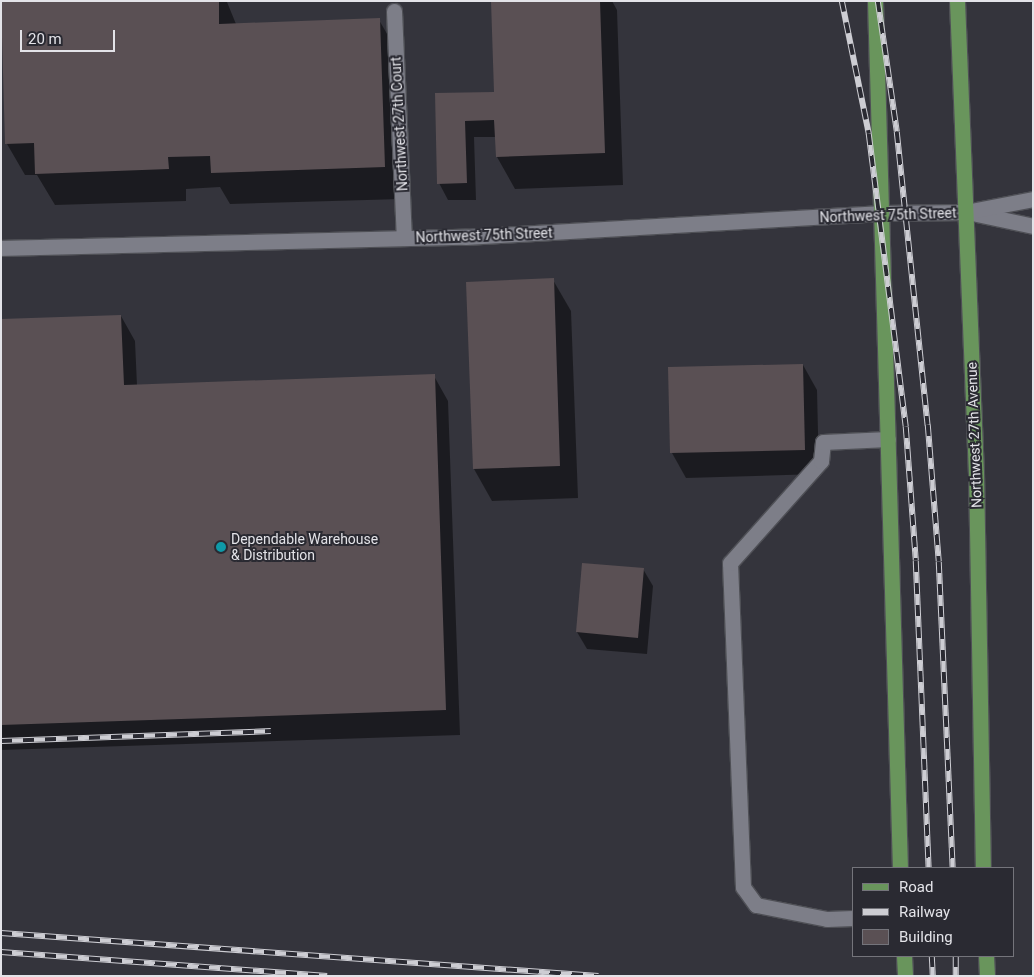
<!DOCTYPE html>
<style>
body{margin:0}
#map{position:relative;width:1034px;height:977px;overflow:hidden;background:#34343c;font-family:Roboto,sans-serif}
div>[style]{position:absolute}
.shadow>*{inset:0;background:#0007}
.building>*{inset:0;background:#5a5054}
.roads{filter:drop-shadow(1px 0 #4f5056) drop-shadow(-1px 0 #4f5056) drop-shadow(0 1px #4f5056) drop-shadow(0 -1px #4f5056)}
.service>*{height:15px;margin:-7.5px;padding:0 7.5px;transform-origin:7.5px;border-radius:7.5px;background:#7d7e88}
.minor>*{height:15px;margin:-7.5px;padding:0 7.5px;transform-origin:7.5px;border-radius:7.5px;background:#7d7e88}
.primary>*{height:15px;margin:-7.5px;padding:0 7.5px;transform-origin:7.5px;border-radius:7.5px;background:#69955c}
.rail>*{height:5.5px;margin-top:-2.75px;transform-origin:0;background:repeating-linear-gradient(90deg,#2a2a32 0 11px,#cdcdd3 0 22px);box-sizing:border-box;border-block:1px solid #cdcdd3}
.dots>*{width:14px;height:14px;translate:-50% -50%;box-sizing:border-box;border:2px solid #2a2a32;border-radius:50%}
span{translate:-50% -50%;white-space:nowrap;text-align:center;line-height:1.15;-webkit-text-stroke:4px #2a2a32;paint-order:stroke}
.street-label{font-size:14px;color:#e3e3e8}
.poi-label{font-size:14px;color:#e3e3e8}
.left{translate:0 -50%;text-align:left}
.frame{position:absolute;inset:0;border:2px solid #e3e3e8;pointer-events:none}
.legend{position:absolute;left:852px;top:867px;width:162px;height:90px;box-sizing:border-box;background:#2a2a32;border:1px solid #74747b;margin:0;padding:6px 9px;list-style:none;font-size:15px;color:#e3e3e8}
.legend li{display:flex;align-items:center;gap:10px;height:25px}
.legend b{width:25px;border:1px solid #74747b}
.scale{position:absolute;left:20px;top:30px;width:95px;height:22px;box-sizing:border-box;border:2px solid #e3e3e8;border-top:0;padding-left:6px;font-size:15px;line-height:18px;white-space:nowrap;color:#e3e3e8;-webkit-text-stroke:4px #2a2a32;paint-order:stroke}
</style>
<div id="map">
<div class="shadow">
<div style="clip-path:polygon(2px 1px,239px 1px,227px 2px,236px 24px,379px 20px,397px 51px,402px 199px,230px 204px,220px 187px,186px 189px,186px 201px,55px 205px,37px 175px,25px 175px,7px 144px)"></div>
<div style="clip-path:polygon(430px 1px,457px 1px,457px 2px,430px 2px)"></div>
<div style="clip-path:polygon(492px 1px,612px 1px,617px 10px,623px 185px,515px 189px,497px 157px,496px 137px,474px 137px,476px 200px,448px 200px,439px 183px,436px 95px,495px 93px)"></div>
<div style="clip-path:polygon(553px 280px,571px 311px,578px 498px,492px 501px,474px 469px,468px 283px)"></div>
<div style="clip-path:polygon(121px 316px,135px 341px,137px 385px,434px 376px,448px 401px,460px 735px,1px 750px,1px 320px)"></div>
<div style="clip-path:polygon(803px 365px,817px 390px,819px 474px,686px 478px,672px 453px)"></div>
<div style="clip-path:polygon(583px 564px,643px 569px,653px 586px,647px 654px,587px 649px,577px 632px)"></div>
</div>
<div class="building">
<div style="clip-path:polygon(1px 1px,219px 1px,219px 24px,380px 18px,385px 167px,211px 173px,210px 156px,168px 157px,169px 169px,35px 174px,34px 143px,5px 144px)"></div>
<div style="clip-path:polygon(491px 1px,600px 1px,605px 153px,496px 157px,494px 120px,465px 121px,467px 183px,437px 184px,435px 93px,494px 92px)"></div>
<div style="clip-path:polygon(554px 278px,560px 466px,473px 469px,466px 282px)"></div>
<div style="clip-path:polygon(121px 315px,124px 385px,435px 374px,446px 710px,1px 725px,1px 319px)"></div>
<div style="clip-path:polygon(803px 364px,805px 450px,670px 453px,668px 367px)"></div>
<div style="clip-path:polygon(582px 563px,644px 568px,638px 638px,576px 632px)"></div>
</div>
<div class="roads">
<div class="service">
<div style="left:394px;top:11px;width:227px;rotate:87.5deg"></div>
<div style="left:853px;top:918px;width:26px;rotate:178deg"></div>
<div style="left:827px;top:919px;width:72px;rotate:-168.8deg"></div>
<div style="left:756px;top:905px;width:22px;rotate:-126deg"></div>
<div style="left:743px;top:887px;width:324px;rotate:-92.3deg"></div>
<div style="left:730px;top:563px;width:137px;rotate:-48.3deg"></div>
<div style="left:821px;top:461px;width:19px;rotate:-84deg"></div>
<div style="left:823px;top:442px;width:65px;rotate:-2.6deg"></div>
</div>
<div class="minor">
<div style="left:972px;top:213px;width:62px;rotate:12deg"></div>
<div style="left:1px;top:248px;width:464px;rotate:-1.4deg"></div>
<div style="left:465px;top:237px;width:418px;rotate:-3.3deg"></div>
<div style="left:882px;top:213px;width:84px;rotate:-0.7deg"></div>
<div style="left:966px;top:212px;width:68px;rotate:-11deg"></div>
</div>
<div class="primary">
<div style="left:875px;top:1px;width:867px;rotate:88.35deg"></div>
<div style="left:957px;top:1px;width:471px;rotate:87.7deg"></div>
<div style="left:976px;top:472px;width:396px;rotate:89deg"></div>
<div style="left:904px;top:956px;width:20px;rotate:87deg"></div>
<div style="left:986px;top:956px;width:20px;rotate:87deg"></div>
</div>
</div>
<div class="rail">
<div style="left:842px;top:1px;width:136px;rotate:78.5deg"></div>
<div style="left:869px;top:134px;width:295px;rotate:82.8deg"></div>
<div style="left:906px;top:427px;width:134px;rotate:85.7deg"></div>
<div style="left:916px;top:561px;width:307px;rotate:87.6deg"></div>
<div style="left:878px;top:1px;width:132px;rotate:81.7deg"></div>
<div style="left:897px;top:132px;width:295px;rotate:84deg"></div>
<div style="left:928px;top:425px;width:137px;rotate:85.4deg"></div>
<div style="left:939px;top:562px;width:306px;rotate:87.4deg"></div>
<div style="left:1px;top:741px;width:270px;rotate:-2.1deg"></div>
<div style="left:1px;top:933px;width:599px;rotate:4.12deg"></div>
<div style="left:1px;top:952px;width:327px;rotate:4.2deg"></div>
<div style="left:932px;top:956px;width:20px;rotate:87deg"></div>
<div style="left:956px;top:956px;width:20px;rotate:90deg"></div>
</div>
<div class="dots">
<div style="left:221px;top:547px;background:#0f9aa8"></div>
</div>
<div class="street-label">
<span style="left:399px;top:124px;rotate:-93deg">Northwest 27th Court</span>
<span style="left:888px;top:215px;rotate:-2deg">Northwest 75th Street</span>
<span style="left:484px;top:235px;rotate:-2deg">Northwest 75th Street</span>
<span style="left:974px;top:435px;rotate:-92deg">Northwest 27th Avenue</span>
</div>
<div class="poi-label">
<span class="left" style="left:231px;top:547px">Dependable Warehouse<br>&amp; Distribution</span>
</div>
<div class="frame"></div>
<ul class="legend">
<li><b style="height:6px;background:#69955c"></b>Road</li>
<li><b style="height:6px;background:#cdcdd3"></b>Railway</li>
<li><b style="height:14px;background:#5a5054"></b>Building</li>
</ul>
<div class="scale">20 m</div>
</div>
